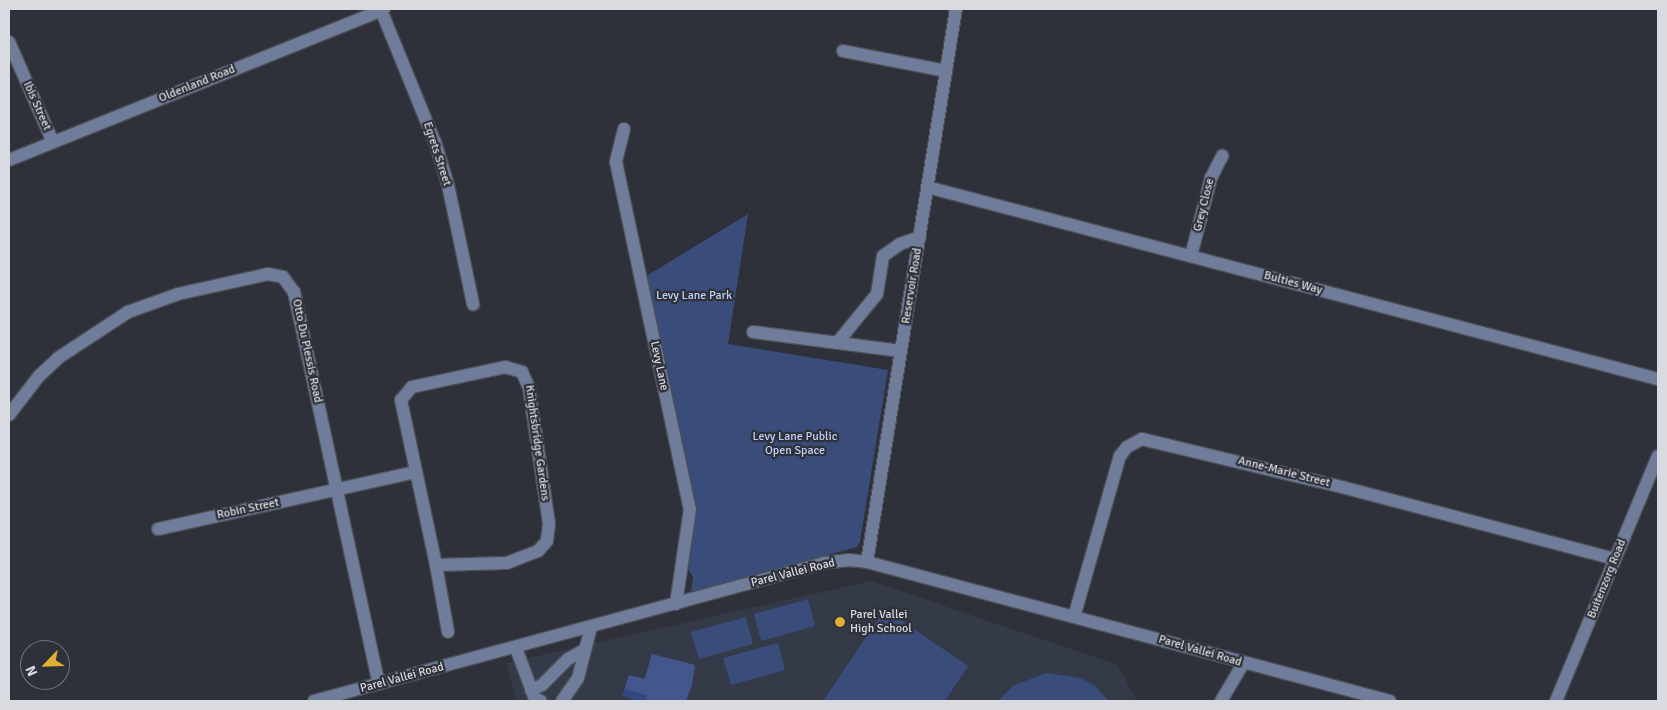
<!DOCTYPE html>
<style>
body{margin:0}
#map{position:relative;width:1667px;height:710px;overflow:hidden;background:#2e3139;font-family:Signika,sans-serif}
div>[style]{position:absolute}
.built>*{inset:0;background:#343a47}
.green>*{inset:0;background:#394c7a}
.roads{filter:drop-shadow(1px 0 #4d5057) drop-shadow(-1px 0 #4d5057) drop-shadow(0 1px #4d5057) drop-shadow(0 -1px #4d5057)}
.minor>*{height:12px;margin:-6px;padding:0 6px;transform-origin:6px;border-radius:6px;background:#6f7d9b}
.wall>*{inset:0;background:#334782}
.building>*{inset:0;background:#44578c}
.dots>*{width:14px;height:14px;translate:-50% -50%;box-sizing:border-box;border:2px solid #2e3139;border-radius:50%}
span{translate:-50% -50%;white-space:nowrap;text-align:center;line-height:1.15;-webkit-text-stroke:4.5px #2e3139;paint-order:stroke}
.street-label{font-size:12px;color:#d9dbe0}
.park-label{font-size:12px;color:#c0d0f6}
.poi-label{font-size:12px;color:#d9dbe0}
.left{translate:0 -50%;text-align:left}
.frame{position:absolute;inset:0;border:10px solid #d9dbe0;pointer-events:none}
.north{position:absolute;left:20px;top:640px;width:50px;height:50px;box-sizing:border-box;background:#2e3139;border:1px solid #72757c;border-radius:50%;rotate:246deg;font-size:14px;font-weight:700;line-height:20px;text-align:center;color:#d9dbe0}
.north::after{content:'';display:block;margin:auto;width:18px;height:22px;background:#e0b034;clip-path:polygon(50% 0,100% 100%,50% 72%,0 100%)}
</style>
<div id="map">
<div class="built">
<div style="clip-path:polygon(871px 581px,1118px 665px,1137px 701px,517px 701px,506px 663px)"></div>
</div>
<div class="green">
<div style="clip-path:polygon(748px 214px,728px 344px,888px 370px,860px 541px,857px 547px,691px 592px,693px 577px,686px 566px,697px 509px,682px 456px,684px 448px,647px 291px,648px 275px)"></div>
<div style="clip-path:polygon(808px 599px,815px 626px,761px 641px,754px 614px)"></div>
<div style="clip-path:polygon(885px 609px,968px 666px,945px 701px,823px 701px)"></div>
<div style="clip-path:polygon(746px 617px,753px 644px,699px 659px,691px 632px)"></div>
<div style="clip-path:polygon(778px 643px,785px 670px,731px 685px,723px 658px)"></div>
<div style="clip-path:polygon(1046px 673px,1080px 678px,1095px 686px,1109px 701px,998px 701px,1013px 686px)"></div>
</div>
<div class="roads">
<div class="minor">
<div style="left:381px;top:10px;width:143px;rotate:67.8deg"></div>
<div style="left:435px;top:142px;width:45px;rotate:73.2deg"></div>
<div style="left:448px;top:185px;width:122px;rotate:78.1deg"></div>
<div style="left:9px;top:42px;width:109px;rotate:66.3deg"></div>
<div style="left:843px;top:51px;width:105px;rotate:11deg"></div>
<div style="left:624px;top:129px;width:34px;rotate:104deg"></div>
<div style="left:616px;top:162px;width:355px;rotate:78deg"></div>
<div style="left:690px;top:509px;width:96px;rotate:98.4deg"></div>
<div style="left:9px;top:160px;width:404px;rotate:-21.9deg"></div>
<div style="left:927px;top:187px;width:756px;rotate:14.72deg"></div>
<div style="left:1191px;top:256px;width:81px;rotate:-75.6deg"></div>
<div style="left:1211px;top:178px;width:25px;rotate:-63deg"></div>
<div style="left:753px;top:332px;width:149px;rotate:7.3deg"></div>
<div style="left:837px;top:343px;width:63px;rotate:-50.8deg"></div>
<div style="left:877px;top:294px;width:38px;rotate:-81deg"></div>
<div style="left:883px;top:256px;width:21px;rotate:-35deg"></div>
<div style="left:900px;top:244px;width:21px;rotate:-19deg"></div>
<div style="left:505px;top:367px;width:18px;rotate:16deg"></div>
<div style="left:522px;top:372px;width:17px;rotate:66deg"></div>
<div style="left:529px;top:388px;width:137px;rotate:81.6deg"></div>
<div style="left:549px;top:524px;width:17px;rotate:97deg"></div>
<div style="left:547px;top:541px;width:13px;rotate:132deg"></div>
<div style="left:538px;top:551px;width:33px;rotate:159deg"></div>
<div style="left:507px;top:563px;width:71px;rotate:178.4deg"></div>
<div style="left:436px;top:565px;width:169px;rotate:-102deg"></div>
<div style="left:401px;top:400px;width:17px;rotate:-50deg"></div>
<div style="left:412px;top:387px;width:95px;rotate:-12.1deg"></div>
<div style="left:9px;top:415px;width:49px;rotate:-52.4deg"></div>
<div style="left:39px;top:376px;width:26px;rotate:-43deg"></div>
<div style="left:58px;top:358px;width:84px;rotate:-33.3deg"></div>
<div style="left:128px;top:312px;width:53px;rotate:-19.8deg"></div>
<div style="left:178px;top:294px;width:92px;rotate:-12.5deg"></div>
<div style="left:268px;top:274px;width:15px;rotate:11deg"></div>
<div style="left:283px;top:277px;width:19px;rotate:54deg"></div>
<div style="left:294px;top:292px;width:401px;rotate:77.8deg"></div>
<div style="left:158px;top:529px;width:263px;rotate:-12.5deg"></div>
<div style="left:867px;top:562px;width:560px;rotate:-80.86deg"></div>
<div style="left:436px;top:565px;width:68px;rotate:79.8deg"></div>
<div style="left:1074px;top:617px;width:167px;rotate:-74.1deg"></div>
<div style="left:1120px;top:456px;width:11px;rotate:-52deg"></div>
<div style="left:1127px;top:447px;width:17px;rotate:-28deg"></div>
<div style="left:1142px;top:439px;width:206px;rotate:13.5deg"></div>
<div style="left:1342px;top:487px;width:281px;rotate:14.8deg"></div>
<div style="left:516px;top:648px;width:54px;rotate:69.6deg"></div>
<div style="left:535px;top:699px;width:6px;rotate:18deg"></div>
<div style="left:531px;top:690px;width:12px;rotate:-24deg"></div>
<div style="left:542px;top:685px;width:37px;rotate:-45deg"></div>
<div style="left:568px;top:659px;width:18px;rotate:-29deg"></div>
<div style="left:314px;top:701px;width:528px;rotate:-15.14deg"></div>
<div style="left:824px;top:563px;width:25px;rotate:-7deg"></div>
<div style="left:849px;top:560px;width:18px;rotate:6deg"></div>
<div style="left:867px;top:562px;width:541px;rotate:14.88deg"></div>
<div style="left:562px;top:701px;width:28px;rotate:-55deg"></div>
<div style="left:578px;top:678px;width:53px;rotate:-75.7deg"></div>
<div style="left:1221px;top:701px;width:43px;rotate:-59.3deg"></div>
<div style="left:1556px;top:701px;width:265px;rotate:-67.4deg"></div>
</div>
</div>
<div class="wall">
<div style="clip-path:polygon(652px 654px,686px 701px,639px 701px,622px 696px,629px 675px,644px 679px)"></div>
</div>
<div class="building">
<div style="clip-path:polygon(652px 654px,695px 665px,692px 685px,686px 701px,669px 701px,663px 700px,662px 701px,646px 701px,647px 695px,625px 689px,629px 675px,645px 679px)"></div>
</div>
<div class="dots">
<div style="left:840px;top:622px;background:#e0b034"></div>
</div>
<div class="street-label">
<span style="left:197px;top:84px;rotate:-22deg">Oldenland Road</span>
<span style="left:37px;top:106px;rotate:66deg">Ibis Street</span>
<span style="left:437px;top:154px;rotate:72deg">Egrets Street</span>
<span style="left:1204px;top:205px;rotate:-76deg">Grey Close</span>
<span style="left:1293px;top:283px;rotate:15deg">Bulties Way</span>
<span style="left:912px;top:286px;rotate:-81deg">Reservoir Road</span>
<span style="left:307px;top:351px;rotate:78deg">Otto Du Plessis Road</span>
<span style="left:659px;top:366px;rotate:78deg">Levy Lane</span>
<span style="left:537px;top:443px;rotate:82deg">Knightsbridge Gardens</span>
<span style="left:1284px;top:472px;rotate:14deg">Anne-Marie Street</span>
<span style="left:248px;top:509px;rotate:-12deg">Robin Street</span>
<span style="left:793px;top:573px;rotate:-14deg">Parel Vallei Road</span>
<span style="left:1607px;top:579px;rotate:-68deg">Buitenzorg Road</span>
<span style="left:1200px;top:651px;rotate:16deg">Parel Vallei Road</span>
<span style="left:402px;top:678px;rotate:-15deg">Parel Vallei Road</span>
</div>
<div class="park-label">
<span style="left:694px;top:296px">Levy Lane Park</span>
<span style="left:795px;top:444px">Levy Lane Public<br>Open Space</span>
</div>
<div class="poi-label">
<span class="left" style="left:850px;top:622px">Parel Vallei<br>High School</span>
</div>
<div class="frame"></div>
<div class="north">N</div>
</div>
